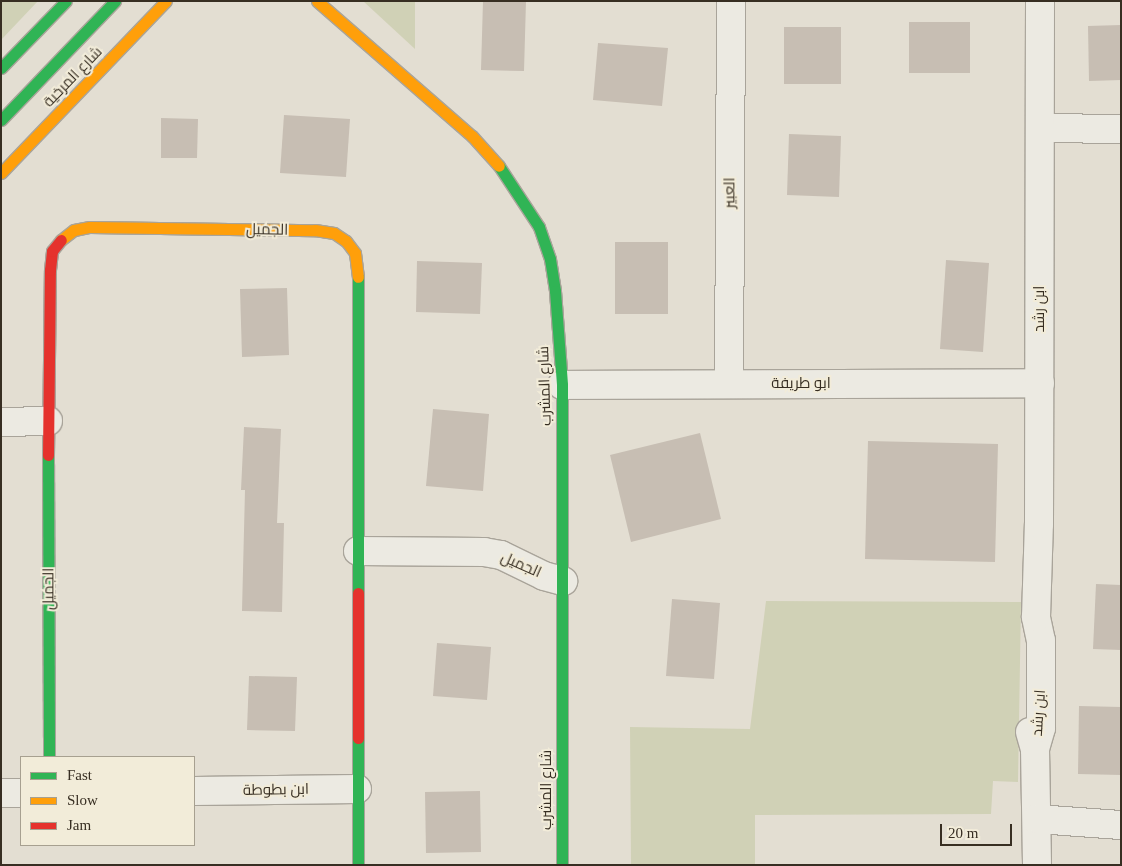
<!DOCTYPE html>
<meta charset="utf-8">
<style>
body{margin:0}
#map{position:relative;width:1122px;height:866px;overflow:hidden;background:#e3ded2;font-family:"Times New Roman",Cairo,serif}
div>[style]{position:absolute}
.green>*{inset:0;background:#d0d1b6}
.building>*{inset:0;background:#c7beb3}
.roads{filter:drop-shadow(1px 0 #a9a49a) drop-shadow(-1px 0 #a9a49a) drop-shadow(0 1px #a9a49a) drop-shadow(0 -1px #a9a49a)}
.street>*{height:28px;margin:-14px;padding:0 14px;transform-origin:14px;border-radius:14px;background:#eceae2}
.fast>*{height:11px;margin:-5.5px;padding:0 5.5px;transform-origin:5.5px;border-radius:5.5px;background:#30b455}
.slow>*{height:11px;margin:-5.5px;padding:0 5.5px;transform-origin:5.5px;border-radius:5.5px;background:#ff9f0a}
.jam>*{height:11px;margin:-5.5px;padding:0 5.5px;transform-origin:5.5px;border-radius:5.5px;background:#e5322d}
span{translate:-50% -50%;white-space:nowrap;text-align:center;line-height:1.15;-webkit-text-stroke:4px #f2ecd9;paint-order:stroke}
.street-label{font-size:15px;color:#372e22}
.frame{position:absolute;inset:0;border:2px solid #372e22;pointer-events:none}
.legend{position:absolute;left:20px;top:756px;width:175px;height:90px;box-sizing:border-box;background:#f2ecd9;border:1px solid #a7a090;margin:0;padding:6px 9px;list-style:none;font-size:15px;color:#372e22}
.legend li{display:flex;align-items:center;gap:10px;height:25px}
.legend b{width:25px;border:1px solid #a7a090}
.scale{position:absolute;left:940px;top:824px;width:72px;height:22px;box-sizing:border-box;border:2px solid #372e22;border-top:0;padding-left:6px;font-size:15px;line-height:18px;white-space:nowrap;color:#372e22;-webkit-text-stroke:4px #f2ecd9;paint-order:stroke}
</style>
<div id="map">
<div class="green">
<div style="clip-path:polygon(1px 1px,38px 1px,1px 40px)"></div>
<div style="clip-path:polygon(363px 1px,415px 1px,415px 49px)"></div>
<div style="clip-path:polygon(766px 601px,1021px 602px,1018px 782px,993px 781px,991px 814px,755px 815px,755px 865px,631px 865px,630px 727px,750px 729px)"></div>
</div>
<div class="building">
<div style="clip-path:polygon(483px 1px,526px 1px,524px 71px,481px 70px)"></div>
<div style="clip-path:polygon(909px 22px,970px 22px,970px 73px,909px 73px)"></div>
<div style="clip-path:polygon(1121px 25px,1121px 80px,1089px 81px,1088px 26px)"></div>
<div style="clip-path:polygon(784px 27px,841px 27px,841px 84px,784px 84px)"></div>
<div style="clip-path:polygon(598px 43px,668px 48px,662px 106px,593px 100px)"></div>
<div style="clip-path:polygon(284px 115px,350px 119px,346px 177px,280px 173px)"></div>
<div style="clip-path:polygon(161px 118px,198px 119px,197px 158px,161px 158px)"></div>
<div style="clip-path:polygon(789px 134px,841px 136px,839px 197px,787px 195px)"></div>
<div style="clip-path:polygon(615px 242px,668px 242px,668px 314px,615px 314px)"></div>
<div style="clip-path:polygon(946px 260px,989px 263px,983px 352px,940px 349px)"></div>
<div style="clip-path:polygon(417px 261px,482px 263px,480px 314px,416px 312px)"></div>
<div style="clip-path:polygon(287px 288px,289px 355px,242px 357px,240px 289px)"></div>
<div style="clip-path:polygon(433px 409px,489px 414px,483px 491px,426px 486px)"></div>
<div style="clip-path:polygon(244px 427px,281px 429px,277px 523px,284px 523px,282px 612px,242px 611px,245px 490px,241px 490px)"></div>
<div style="clip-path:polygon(700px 433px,721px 519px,631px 542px,610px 455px)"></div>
<div style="clip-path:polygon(868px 441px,998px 444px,995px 562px,865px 559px)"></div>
<div style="clip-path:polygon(1096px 584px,1121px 585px,1121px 650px,1093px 649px)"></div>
<div style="clip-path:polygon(672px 599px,720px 603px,714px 679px,666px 676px)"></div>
<div style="clip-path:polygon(437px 643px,491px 647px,487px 700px,433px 696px)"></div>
<div style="clip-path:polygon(249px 676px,297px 677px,295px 731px,247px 730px)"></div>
<div style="clip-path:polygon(1079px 706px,1121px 707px,1121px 775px,1078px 774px)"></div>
<div style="clip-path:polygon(480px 791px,481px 852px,426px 853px,425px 792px)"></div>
</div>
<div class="roads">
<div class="street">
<div style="left:1041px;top:128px;width:80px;rotate:0.7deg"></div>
<div style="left:729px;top:384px;width:383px;rotate:-89.7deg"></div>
<div style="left:562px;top:385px;width:478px;rotate:-0.2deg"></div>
<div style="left:1px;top:422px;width:47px;rotate:-1.2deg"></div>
<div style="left:358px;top:551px;width:126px;rotate:0.5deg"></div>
<div style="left:484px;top:552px;width:17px;rotate:10deg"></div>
<div style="left:501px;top:555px;width:48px;rotate:26deg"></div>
<div style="left:544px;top:576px;width:20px;rotate:15deg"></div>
<div style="left:1030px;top:732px;width:18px;rotate:74deg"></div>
<div style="left:1035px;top:749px;width:116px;rotate:89deg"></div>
<div style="left:1035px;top:749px;width:22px;rotate:-74deg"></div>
<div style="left:1041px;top:728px;width:87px;rotate:-90deg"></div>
<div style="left:1041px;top:641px;width:25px;rotate:-102deg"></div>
<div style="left:1036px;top:617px;width:93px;rotate:-88.2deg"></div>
<div style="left:1039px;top:524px;width:523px;rotate:-89.89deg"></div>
<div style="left:194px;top:791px;width:163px;rotate:-0.7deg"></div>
<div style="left:1px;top:793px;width:20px"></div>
<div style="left:1037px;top:819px;width:84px;rotate:4.1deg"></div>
</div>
<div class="fast">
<div style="left:1px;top:68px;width:93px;rotate:-45.9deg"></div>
<div style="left:1px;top:120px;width:165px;rotate:-46.2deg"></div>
<div style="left:499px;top:166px;width:73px;rotate:56.7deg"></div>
<div style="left:539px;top:227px;width:34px;rotate:71deg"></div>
<div style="left:550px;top:259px;width:32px;rotate:81deg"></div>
<div style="left:555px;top:291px;width:94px;rotate:85.7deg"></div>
<div style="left:562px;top:385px;width:480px;rotate:90deg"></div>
<div style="left:358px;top:277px;width:316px;rotate:90deg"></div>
<div style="left:48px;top:455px;width:302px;rotate:89.8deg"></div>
<div style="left:358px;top:738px;width:127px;rotate:90deg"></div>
</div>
<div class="slow">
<div style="left:317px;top:1px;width:206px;rotate:41.1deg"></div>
<div style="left:472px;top:136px;width:40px;rotate:48deg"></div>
<div style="left:1px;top:173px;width:238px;rotate:-46.2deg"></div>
<div style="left:61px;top:240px;width:16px;rotate:-38deg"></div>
<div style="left:74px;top:230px;width:16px;rotate:-11deg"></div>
<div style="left:90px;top:227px;width:225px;rotate:0.8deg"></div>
<div style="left:315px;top:230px;width:19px;rotate:9deg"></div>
<div style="left:334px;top:233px;width:14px;rotate:34deg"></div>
<div style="left:346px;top:241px;width:15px;rotate:53deg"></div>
<div style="left:355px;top:253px;width:24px;rotate:83deg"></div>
</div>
<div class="jam">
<div style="left:48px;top:455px;width:185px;rotate:-89.4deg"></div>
<div style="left:50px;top:270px;width:19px;rotate:-84deg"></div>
<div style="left:52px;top:251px;width:14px;rotate:-51deg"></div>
<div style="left:358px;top:593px;width:145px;rotate:90deg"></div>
</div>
</div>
<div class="street-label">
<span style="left:73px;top:77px;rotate:-46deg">شارع المرخية</span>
<span style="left:730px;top:193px;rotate:-90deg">العبير</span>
<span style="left:267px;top:230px;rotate:1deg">الجميل</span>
<span style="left:1040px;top:309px;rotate:-90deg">ابن رشد</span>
<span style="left:801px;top:384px">ابو طريفة</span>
<span style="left:545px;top:386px;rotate:-92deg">شارع المشرب</span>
<span style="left:521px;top:565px;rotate:24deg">الجميل</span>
<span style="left:49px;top:589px;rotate:-90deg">الجميل</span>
<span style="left:1039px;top:713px;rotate:-86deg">ابن رشد</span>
<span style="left:276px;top:790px;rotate:-1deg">ابن بطوطة</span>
<span style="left:547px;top:790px;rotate:-90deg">شارع المشرب</span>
</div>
<div class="frame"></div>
<ul class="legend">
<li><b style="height:6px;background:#30b455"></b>Fast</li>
<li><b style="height:6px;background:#ff9f0a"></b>Slow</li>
<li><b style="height:6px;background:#e5322d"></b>Jam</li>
</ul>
<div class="scale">20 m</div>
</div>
